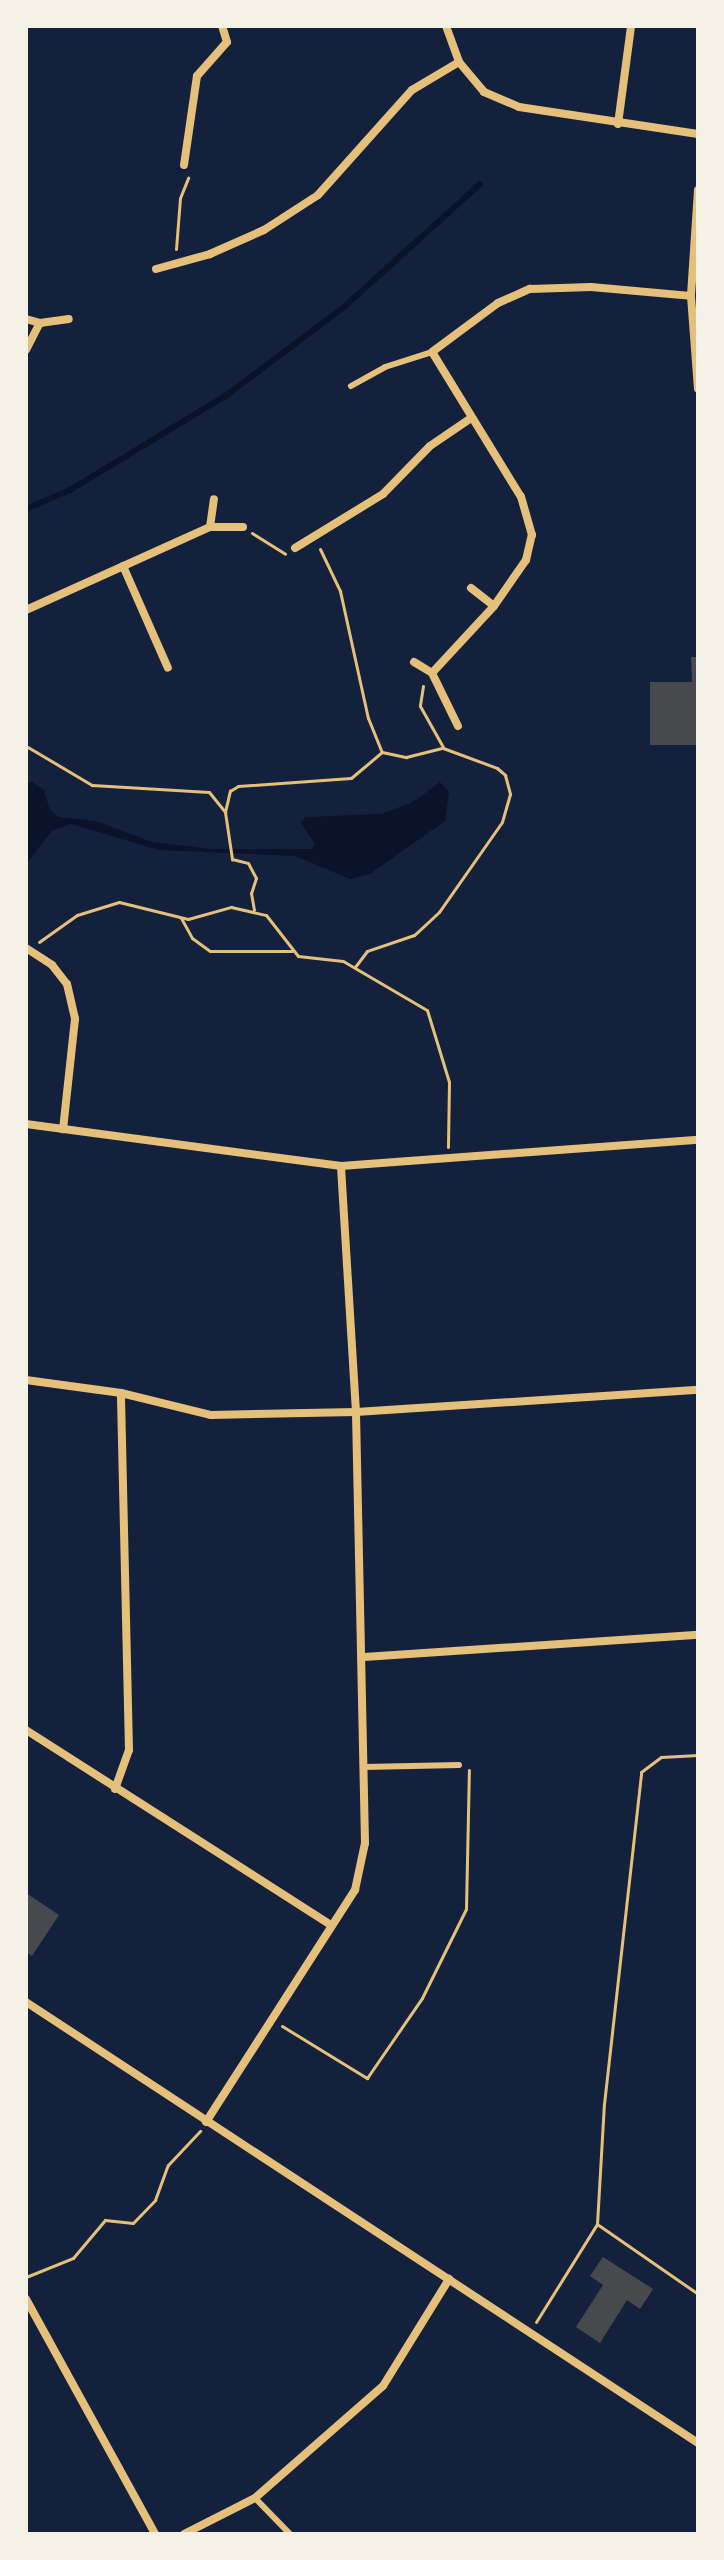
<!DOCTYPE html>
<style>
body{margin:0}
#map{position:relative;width:724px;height:2560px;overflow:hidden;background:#14213d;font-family:Barlow,sans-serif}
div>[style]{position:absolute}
.water>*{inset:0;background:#0b132b}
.stream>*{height:6px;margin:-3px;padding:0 3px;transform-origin:3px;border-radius:3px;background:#0b132b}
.building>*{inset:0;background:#48494c}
.path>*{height:3px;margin:-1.5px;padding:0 1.5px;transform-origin:1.5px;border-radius:1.5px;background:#e5c07b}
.service>*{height:6px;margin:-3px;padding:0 3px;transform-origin:3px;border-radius:3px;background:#e5c07b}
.minor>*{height:8px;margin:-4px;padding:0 4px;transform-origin:4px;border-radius:4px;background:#e5c07b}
span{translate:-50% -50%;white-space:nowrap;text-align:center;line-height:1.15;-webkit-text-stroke:6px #f6f1e7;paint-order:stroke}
.frame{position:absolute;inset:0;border:28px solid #f6f1e7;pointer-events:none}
</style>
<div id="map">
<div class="water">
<div style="clip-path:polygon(32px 782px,44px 790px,50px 810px,59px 817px,96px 821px,152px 842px,211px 849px,312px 849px,315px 844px,301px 823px,305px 817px,381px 814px,413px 802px,440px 782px,449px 792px,445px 821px,370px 874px,350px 879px,295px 856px,159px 850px,71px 824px,52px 831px,26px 864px,26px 783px)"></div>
</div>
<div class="stream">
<div style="left:26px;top:509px;width:48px;rotate:-23.4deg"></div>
<div style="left:70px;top:490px;width:184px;rotate:-31.2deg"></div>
<div style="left:227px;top:395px;width:146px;rotate:-36.9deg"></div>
<div style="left:344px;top:307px;width:183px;rotate:-42.1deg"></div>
</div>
<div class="building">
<div style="clip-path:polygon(691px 657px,698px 657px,698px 745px,650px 745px,650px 682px,692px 682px)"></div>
<div style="clip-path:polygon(26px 1893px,59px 1915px,32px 1956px,26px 1952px)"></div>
<div style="clip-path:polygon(603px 2257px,653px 2289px,640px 2309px,627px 2300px,600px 2343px,576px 2327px,603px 2285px,590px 2276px)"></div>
</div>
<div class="path">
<div style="left:176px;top:249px;width:51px;rotate:-85.5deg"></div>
<div style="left:180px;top:198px;width:22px;rotate:-68deg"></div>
<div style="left:252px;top:533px;width:39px;rotate:32deg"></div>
<div style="left:320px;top:549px;width:47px;rotate:64.5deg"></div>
<div style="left:340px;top:591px;width:130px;rotate:77.6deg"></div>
<div style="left:368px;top:718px;width:37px;rotate:68deg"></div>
<div style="left:382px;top:752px;width:25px;rotate:12deg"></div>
<div style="left:406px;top:757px;width:38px;rotate:-14deg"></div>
<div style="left:443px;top:748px;width:58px;rotate:20.3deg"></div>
<div style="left:497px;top:768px;width:11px;rotate:41deg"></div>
<div style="left:505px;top:775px;width:20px;rotate:75deg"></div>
<div style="left:510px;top:794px;width:29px;rotate:106deg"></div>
<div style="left:502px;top:822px;width:110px;rotate:125deg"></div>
<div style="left:439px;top:912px;width:34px;rotate:137deg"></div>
<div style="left:414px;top:935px;width:50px;rotate:161.2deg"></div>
<div style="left:367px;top:951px;width:20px;rotate:127deg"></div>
<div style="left:423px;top:686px;width:20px;rotate:99deg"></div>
<div style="left:420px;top:706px;width:47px;rotate:60.7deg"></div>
<div style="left:26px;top:746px;width:77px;rotate:30.6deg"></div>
<div style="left:92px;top:785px;width:117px;rotate:3.4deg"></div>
<div style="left:209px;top:792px;width:26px;rotate:51deg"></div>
<div style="left:225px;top:812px;width:48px;rotate:81.5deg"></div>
<div style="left:232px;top:859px;width:16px;rotate:14deg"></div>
<div style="left:248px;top:863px;width:17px;rotate:62deg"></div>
<div style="left:256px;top:878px;width:16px;rotate:108deg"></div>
<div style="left:251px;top:893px;width:17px;rotate:80deg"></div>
<div style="left:225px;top:812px;width:22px;rotate:-77deg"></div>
<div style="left:230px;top:791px;width:9px;rotate:-32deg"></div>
<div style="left:238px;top:786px;width:113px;rotate:-4deg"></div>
<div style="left:351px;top:778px;width:39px;rotate:-40deg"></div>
<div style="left:181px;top:918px;width:23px;rotate:61deg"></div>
<div style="left:192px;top:938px;width:22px;rotate:36deg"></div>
<div style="left:210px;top:951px;width:82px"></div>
<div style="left:39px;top:942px;width:47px;rotate:-35.4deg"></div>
<div style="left:77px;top:915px;width:44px;rotate:-17.2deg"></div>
<div style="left:119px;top:902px;width:71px;rotate:13.8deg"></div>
<div style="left:188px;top:919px;width:45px;rotate:-15.6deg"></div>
<div style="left:231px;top:907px;width:36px;rotate:13deg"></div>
<div style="left:266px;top:915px;width:52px;rotate:52deg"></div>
<div style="left:298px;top:956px;width:45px;rotate:6.3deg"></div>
<div style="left:343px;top:961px;width:97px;rotate:30.3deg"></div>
<div style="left:427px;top:1010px;width:75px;rotate:73deg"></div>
<div style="left:449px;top:1082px;width:65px;rotate:90.9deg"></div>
<div style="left:282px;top:2026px;width:100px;rotate:31.5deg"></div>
<div style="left:367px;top:2078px;width:97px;rotate:-55.5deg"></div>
<div style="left:422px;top:1998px;width:99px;rotate:-63.7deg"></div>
<div style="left:466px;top:1909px;width:139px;rotate:-88.8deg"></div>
<div style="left:597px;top:2224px;width:123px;rotate:34.7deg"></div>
<div style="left:26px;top:2277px;width:51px;rotate:-22deg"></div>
<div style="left:73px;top:2258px;width:50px;rotate:-49.9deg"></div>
<div style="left:105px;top:2220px;width:28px;rotate:6deg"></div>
<div style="left:133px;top:2223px;width:32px;rotate:-46deg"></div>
<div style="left:155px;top:2200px;width:37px;rotate:-70deg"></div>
<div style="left:168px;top:2165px;width:47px;rotate:-46.7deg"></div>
<div style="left:536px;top:2322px;width:115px;rotate:-58.1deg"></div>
<div style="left:597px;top:2224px;width:120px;rotate:-86.7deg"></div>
<div style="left:604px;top:2104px;width:334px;rotate:-83.6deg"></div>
<div style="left:641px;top:1772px;width:25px;rotate:-37deg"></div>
<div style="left:661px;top:1757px;width:37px;rotate:-3deg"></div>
</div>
<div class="service">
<div style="left:351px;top:386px;width:39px;rotate:-29deg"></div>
<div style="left:385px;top:367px;width:49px;rotate:-17.7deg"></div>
<div style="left:364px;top:1767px;width:95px;rotate:-1.2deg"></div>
<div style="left:255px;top:2498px;width:50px;rotate:45.8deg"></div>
</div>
<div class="minor">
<div style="left:446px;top:26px;width:38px;rotate:70deg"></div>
<div style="left:459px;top:62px;width:39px;rotate:50deg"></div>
<div style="left:484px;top:92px;width:38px;rotate:23deg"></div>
<div style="left:519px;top:107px;width:181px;rotate:8.6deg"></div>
<div style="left:618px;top:124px;width:99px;rotate:-82.4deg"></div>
<div style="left:184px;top:165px;width:90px;rotate:-81.7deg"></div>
<div style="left:197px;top:76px;width:45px;rotate:-48.6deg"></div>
<div style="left:227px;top:42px;width:17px;rotate:-107deg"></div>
<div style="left:698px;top:190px;width:106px;rotate:93.8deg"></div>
<div style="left:691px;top:296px;width:93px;rotate:85.7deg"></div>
<div style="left:156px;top:269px;width:56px;rotate:-15.5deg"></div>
<div style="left:210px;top:254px;width:59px;rotate:-24deg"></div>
<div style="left:264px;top:230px;width:64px;rotate:-32.9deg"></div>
<div style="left:318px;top:195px;width:141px;rotate:-48.2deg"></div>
<div style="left:412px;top:90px;width:55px;rotate:-30.8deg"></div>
<div style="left:26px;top:319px;width:15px;rotate:16deg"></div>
<div style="left:40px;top:323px;width:29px;rotate:-8deg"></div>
<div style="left:26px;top:350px;width:30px;rotate:-63deg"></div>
<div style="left:210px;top:527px;width:28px;rotate:-82deg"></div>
<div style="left:295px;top:548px;width:103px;rotate:-31.5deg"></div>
<div style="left:383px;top:494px;width:67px;rotate:-45.6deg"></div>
<div style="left:430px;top:446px;width:50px;rotate:-34.3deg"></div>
<div style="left:123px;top:566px;width:111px;rotate:66.2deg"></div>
<div style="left:471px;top:588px;width:29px;rotate:38deg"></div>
<div style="left:26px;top:610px;width:202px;rotate:-24.3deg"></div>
<div style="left:210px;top:527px;width:33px"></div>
<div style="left:414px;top:662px;width:21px;rotate:31deg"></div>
<div style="left:432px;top:673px;width:59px;rotate:63.9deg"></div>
<div style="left:432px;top:673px;width:91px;rotate:-47.2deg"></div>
<div style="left:494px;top:606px;width:56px;rotate:-55.2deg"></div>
<div style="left:526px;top:560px;width:26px;rotate:-77deg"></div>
<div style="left:532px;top:535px;width:40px;rotate:-106deg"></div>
<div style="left:521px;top:497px;width:170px;rotate:-121.5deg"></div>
<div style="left:432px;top:352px;width:82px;rotate:-36.6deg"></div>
<div style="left:498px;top:303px;width:35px;rotate:-24deg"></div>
<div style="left:530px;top:289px;width:61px;rotate:-1.9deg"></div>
<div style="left:591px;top:287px;width:100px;rotate:5.1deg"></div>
<div style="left:26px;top:948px;width:31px;rotate:33deg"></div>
<div style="left:52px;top:965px;width:24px;rotate:52deg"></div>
<div style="left:67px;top:984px;width:36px;rotate:77deg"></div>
<div style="left:75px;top:1019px;width:111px;rotate:96.2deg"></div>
<div style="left:26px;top:1124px;width:318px;rotate:7.6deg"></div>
<div style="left:341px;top:1166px;width:358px;rotate:-4.2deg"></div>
<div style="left:26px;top:1380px;width:96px;rotate:7.8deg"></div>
<div style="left:121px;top:1393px;width:93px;rotate:13.7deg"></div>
<div style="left:211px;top:1415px;width:145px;rotate:-1.2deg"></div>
<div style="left:356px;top:1412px;width:343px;rotate:-3.7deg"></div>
<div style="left:364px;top:1657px;width:335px;rotate:-3.8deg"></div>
<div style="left:26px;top:1730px;width:363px;rotate:32.6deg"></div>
<div style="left:115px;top:1789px;width:41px;rotate:-70.3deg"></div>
<div style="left:129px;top:1750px;width:357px;rotate:-91.3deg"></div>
<div style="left:26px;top:2002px;width:804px;rotate:33.27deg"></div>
<div style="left:206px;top:2122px;width:276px;rotate:-57.3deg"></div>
<div style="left:355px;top:1890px;width:48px;rotate:-78deg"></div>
<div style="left:365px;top:1843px;width:431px;rotate:-91.2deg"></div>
<div style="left:356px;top:1412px;width:246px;rotate:-93.5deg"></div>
<div style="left:26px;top:2299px;width:268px;rotate:61.2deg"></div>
<div style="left:184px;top:2534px;width:80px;rotate:-26.9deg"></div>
<div style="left:255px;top:2498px;width:170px;rotate:-41.2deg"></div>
<div style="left:383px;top:2386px;width:126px;rotate:-58.3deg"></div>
</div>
<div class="frame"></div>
</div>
